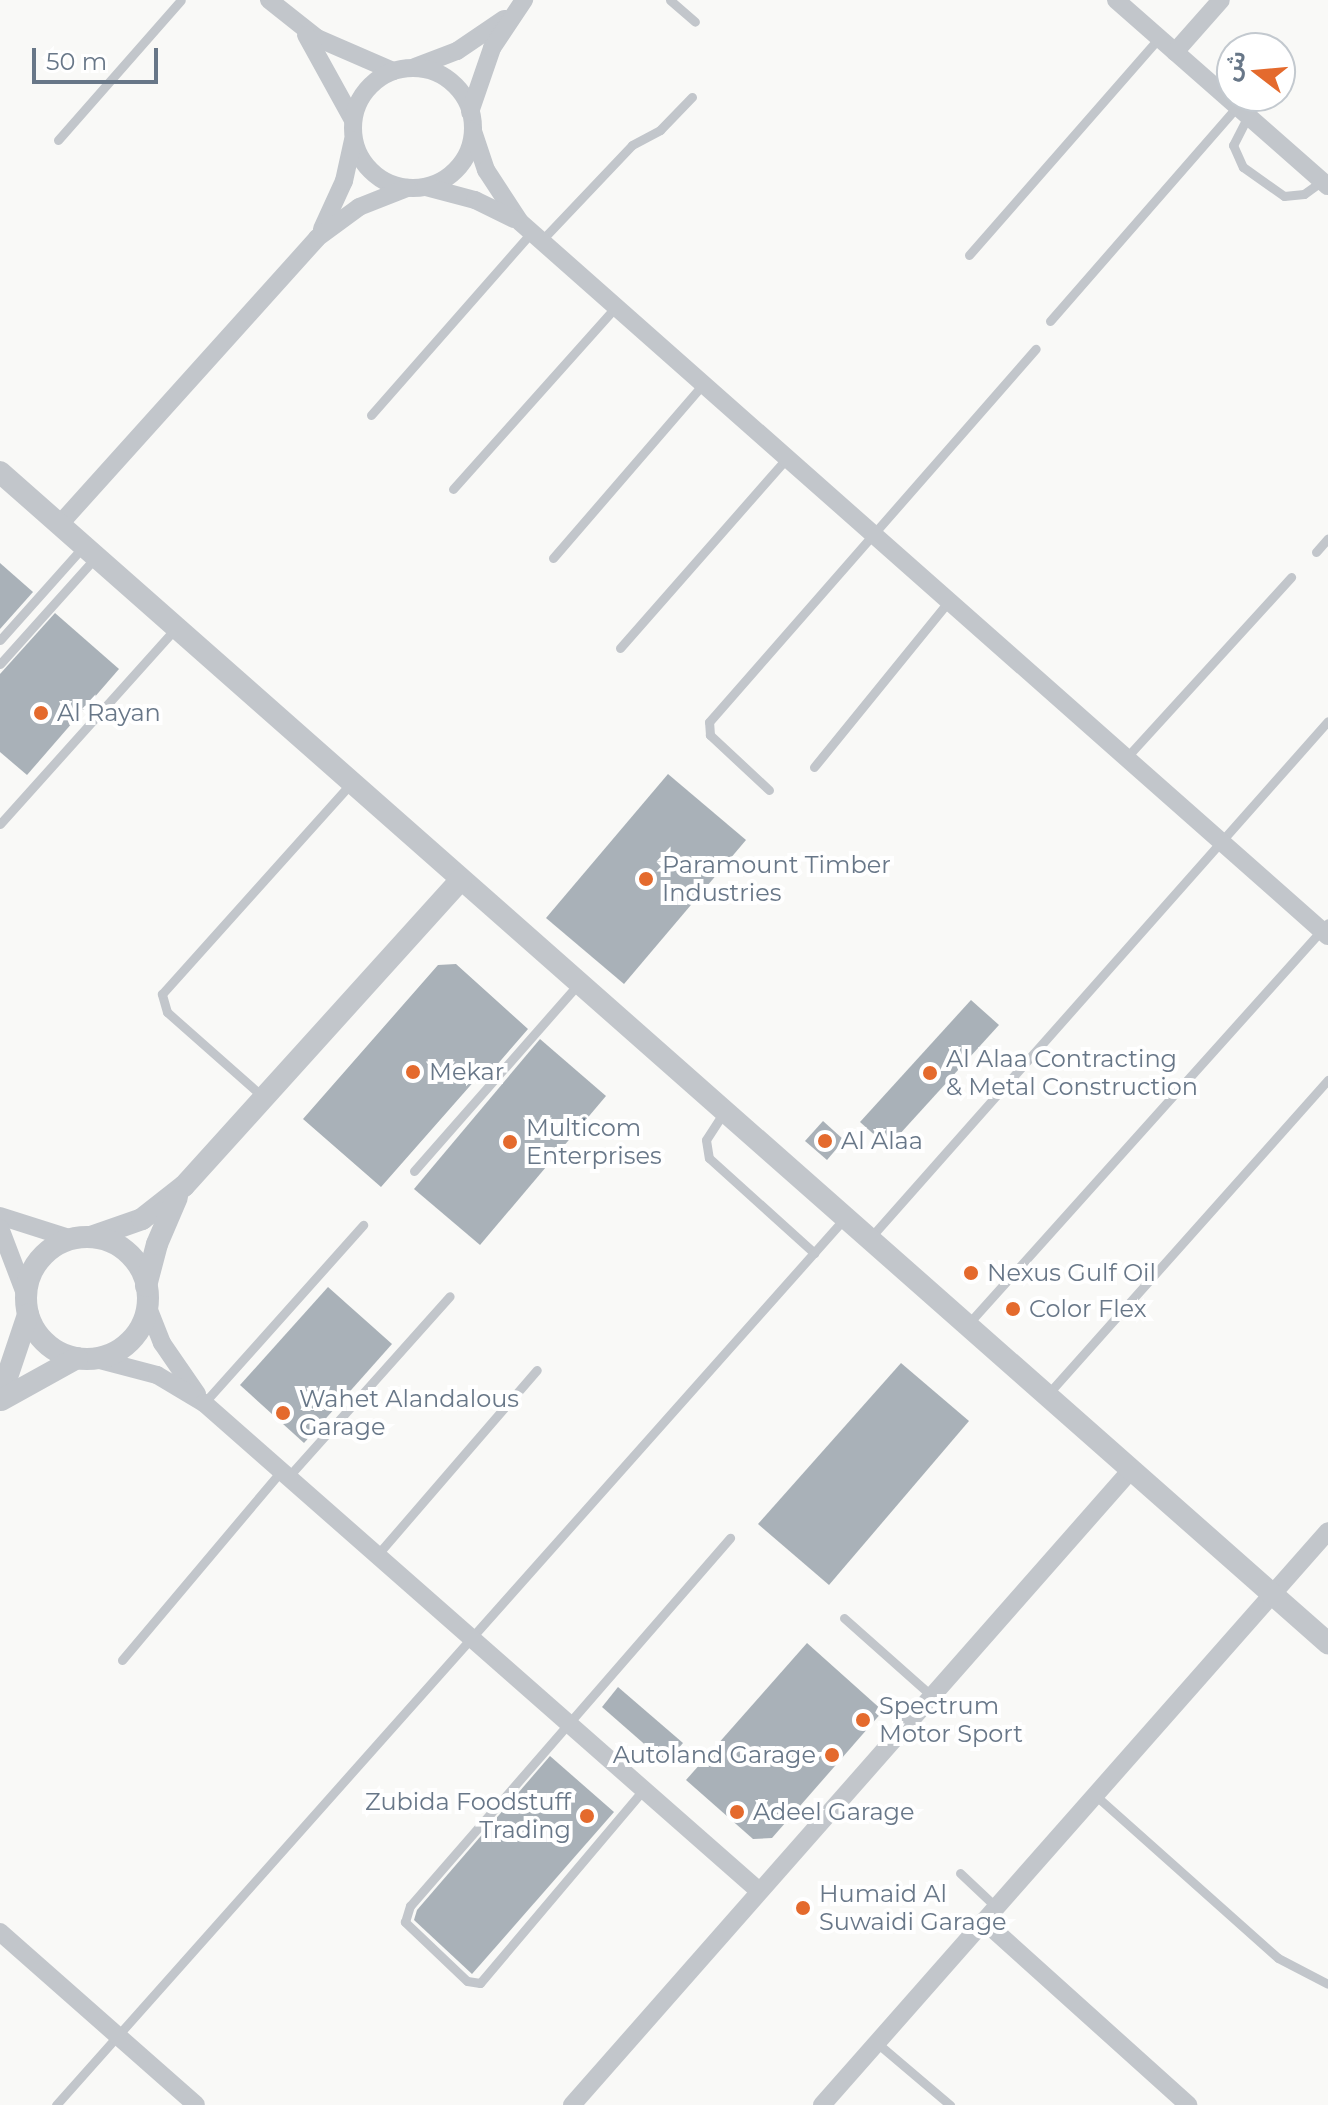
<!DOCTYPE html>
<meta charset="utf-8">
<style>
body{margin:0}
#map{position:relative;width:1328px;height:2105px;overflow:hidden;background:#f9f9f7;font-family:Montserrat,"Noto Sans Arabic",sans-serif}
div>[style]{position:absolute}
.building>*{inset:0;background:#a9b1b8}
.service>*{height:9px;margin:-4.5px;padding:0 4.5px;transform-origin:4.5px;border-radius:4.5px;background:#c2c6cb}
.minor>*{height:18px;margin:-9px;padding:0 9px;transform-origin:9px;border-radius:9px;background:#c2c6cb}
.minor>.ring{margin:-9px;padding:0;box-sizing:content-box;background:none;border:18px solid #c2c6cb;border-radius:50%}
.tertiary>*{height:22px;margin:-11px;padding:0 11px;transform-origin:11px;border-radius:11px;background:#c2c6cb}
.tertiary>.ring{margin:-11px;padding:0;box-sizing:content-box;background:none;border:22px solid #c2c6cb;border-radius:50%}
.dots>*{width:22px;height:22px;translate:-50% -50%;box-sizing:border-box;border:4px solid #fff;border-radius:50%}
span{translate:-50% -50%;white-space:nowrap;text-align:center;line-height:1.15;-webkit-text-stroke:8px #fff;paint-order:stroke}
.poi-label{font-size:24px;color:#687788}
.left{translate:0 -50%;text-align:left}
.right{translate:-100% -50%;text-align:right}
.north{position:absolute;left:1216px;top:32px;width:80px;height:80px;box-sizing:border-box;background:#fff;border:2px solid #c3c9cf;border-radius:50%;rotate:286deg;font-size:22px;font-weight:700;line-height:32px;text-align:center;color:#687788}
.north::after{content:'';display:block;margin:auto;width:28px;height:36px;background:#e46a2d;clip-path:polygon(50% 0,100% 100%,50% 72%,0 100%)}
.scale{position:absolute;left:32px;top:48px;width:126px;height:36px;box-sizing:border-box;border:4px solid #687788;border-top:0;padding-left:10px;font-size:24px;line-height:28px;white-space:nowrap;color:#687788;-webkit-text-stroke:6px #fff;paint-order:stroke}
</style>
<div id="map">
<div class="building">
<div style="clip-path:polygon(0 563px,33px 592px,0 629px)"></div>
<div style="clip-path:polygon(55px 613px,119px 669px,27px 775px,0 752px,0 674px)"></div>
<div style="clip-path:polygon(668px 774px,746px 840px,624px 984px,546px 918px)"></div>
<div style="clip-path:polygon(456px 964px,528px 1029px,489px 1074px,484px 1070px,381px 1187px,303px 1119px,438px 965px)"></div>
<div style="clip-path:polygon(971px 1000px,999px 1025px,888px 1147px,860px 1122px)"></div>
<div style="clip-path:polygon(540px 1039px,606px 1096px,480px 1245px,414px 1189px)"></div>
<div style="clip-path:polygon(823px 1121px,844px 1140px,827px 1160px,805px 1141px)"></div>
<div style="clip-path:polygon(328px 1287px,392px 1344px,304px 1443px,240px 1385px)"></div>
<div style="clip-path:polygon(901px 1363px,969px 1421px,829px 1585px,758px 1524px)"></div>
<div style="clip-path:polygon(807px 1643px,883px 1711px,772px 1838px,753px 1839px,686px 1780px)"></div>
<div style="clip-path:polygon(618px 1687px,683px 1743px,666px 1763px,602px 1707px)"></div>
<div style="clip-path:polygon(550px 1756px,614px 1812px,472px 1974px,414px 1920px,417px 1910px)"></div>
</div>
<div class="service">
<div style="left:670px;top:0;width:33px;rotate:41deg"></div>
<div style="left:1248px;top:116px;width:33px;rotate:117deg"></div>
<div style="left:1233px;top:145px;width:24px;rotate:66deg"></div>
<div style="left:1243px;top:167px;width:50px;rotate:35.3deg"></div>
<div style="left:1284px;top:196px;width:20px;rotate:-6deg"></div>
<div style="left:1304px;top:194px;width:22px;rotate:-36deg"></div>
<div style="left:58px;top:140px;width:186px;rotate:-48.7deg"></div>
<div style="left:541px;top:241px;width:132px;rotate:-46.5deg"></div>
<div style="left:632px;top:145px;width:32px;rotate:-28deg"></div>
<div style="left:660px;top:130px;width:46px;rotate:-45.9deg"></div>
<div style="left:969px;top:255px;width:288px;rotate:-48.8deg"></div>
<div style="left:1050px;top:321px;width:284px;rotate:-48.9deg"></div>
<div style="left:371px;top:415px;width:244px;rotate:-48.7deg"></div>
<div style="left:453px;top:489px;width:244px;rotate:-48.2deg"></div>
<div style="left:1316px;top:552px;width:18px;rotate:-49deg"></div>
<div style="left:553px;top:558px;width:230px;rotate:-49.2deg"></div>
<div style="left:0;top:640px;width:125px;rotate:-48.3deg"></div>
<div style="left:620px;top:648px;width:253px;rotate:-48.7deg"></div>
<div style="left:0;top:664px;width:144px;rotate:-48.1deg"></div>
<div style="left:1126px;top:758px;width:245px;rotate:-47.6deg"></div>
<div style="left:814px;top:767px;width:214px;rotate:-50.9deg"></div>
<div style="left:769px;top:790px;width:81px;rotate:-137deg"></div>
<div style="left:710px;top:735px;width:13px;rotate:-94deg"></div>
<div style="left:709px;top:722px;width:496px;rotate:-48.8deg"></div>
<div style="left:0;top:824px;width:263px;rotate:-48.1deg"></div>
<div style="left:263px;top:1097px;width:128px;rotate:-138.5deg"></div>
<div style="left:167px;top:1012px;width:19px;rotate:-106deg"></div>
<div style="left:162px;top:994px;width:285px;rotate:-48.1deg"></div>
<div style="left:724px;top:1112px;width:33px;rotate:123deg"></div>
<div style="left:706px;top:1140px;width:18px;rotate:81deg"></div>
<div style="left:709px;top:1158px;width:142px;rotate:42.1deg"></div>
<div style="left:414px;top:1171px;width:249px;rotate:-48.7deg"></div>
<div style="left:871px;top:1237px;width:689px;rotate:-48.47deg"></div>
<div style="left:969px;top:1323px;width:537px;rotate:-48.09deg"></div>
<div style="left:1048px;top:1394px;width:421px;rotate:-48.3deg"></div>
<div style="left:204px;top:1403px;width:239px;rotate:-48.2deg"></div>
<div style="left:289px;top:1476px;width:241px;rotate:-48.2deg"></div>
<div style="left:378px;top:1554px;width:243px;rotate:-49.2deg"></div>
<div style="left:844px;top:1618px;width:118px;rotate:41.6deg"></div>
<div style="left:122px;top:1660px;width:248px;rotate:-49.9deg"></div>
<div style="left:644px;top:1789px;width:254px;rotate:130.2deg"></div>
<div style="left:480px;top:1983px;width:13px;rotate:-171deg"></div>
<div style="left:467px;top:1981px;width:86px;rotate:-136.4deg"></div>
<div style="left:405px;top:1922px;width:17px;rotate:-73deg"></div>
<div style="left:410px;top:1906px;width:488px;rotate:-49deg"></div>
<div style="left:1095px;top:1795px;width:245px;rotate:41.7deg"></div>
<div style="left:1278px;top:1958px;width:56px;rotate:27.5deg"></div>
<div style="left:960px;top:1873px;width:50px;rotate:43.4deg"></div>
<div style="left:877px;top:2043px;width:96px;rotate:40.3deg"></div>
<div style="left:56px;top:2105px;width:1186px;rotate:-48.35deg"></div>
</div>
<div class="minor">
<div style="left:269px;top:0;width:61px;rotate:38.4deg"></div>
<div style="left:317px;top:38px;width:83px;rotate:23.5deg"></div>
<div style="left:1116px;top:0;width:282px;rotate:41.3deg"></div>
<div style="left:306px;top:35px;width:97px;rotate:61.1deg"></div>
<div style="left:1175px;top:52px;width:69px;rotate:-48.5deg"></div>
<div style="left:415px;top:67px;width:45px;rotate:-20.9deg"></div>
<div style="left:457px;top:51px;width:57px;rotate:-34.2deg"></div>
<div class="ring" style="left:353px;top:68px;width:102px;height:102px"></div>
<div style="left:470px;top:112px;width:68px;rotate:-71deg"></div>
<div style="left:492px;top:48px;width:58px;rotate:-56.3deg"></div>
<div style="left:473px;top:131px;width:41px;rotate:71.6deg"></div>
<div style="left:486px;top:170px;width:62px;rotate:56.8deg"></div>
<div style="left:520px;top:222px;width:1078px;rotate:41.47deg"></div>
<div style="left:426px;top:187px;width:51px;rotate:14.9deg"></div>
<div style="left:475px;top:200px;width:43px;rotate:26deg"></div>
<div style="left:322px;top:229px;width:53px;rotate:-65.4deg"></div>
<div style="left:344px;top:181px;width:42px;rotate:-77.6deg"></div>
<div style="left:59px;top:525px;width:386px;rotate:-48deg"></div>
<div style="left:317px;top:238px;width:52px;rotate:-36.4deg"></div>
<div style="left:359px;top:207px;width:52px;rotate:-21.6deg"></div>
<div style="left:0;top:1216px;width:76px;rotate:17.7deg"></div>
<div style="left:0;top:1228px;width:73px;rotate:69.1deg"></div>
<div style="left:147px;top:1305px;width:41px;rotate:68.5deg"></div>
<div style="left:162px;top:1343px;width:62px;rotate:55.5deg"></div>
<div style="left:96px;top:1359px;width:63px;rotate:14.7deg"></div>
<div style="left:157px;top:1375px;width:55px;rotate:30.8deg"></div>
<div style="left:204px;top:1403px;width:739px;rotate:41.32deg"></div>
<div style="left:984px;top:1921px;width:275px;rotate:42deg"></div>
<div style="left:0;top:1932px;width:261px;rotate:41.4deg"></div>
<div style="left:572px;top:2105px;width:846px;rotate:-48.64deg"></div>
<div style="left:822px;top:2105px;width:765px;rotate:-48.6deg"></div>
</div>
<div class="tertiary">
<div style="left:0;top:472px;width:1771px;rotate:41.41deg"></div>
<div style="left:91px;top:1237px;width:54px;rotate:-19.4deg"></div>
<div style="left:142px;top:1219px;width:53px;rotate:-38.2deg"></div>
<div style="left:184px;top:1186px;width:413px;rotate:-47.9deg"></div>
<div class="ring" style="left:26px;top:1237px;width:100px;height:100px"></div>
<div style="left:146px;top:1286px;width:43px;rotate:-75.3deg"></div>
<div style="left:157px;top:1244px;width:51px;rotate:-66.9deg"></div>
<div style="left:0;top:1398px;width:88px;rotate:-71.4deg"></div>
<div style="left:1px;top:1400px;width:87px;rotate:-28.9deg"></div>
</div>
<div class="dots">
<div style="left:41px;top:713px;background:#e46a2d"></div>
<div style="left:646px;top:879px;background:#e46a2d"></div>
<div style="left:413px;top:1072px;background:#e46a2d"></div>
<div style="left:930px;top:1073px;background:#e46a2d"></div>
<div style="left:825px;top:1141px;background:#e46a2d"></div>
<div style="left:510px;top:1142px;background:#e46a2d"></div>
<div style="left:971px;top:1273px;background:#e46a2d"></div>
<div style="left:1013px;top:1309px;background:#e46a2d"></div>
<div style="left:283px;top:1413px;background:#e46a2d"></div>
<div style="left:863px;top:1720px;background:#e46a2d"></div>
<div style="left:832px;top:1755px;background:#e46a2d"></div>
<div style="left:737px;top:1812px;background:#e46a2d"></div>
<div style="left:587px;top:1816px;background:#e46a2d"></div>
<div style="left:803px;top:1908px;background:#e46a2d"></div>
</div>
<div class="poi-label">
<span class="left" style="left:57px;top:713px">Al Rayan</span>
<span class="left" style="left:662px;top:879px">Paramount Timber<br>Industries</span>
<span class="left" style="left:946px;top:1073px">Al Alaa Contracting<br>&amp; Metal Construction</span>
<span class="left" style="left:429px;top:1072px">Mekar</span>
<span class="left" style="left:526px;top:1142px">Multicom<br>Enterprises</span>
<span class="left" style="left:841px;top:1141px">Al Alaa</span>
<span class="left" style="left:987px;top:1273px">Nexus Gulf Oil</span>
<span class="left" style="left:1029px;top:1309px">Color Flex</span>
<span class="left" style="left:299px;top:1413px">Wahet Alandalous<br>Garage</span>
<span class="left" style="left:879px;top:1720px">Spectrum<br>Motor Sport</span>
<span class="right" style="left:816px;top:1755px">Autoland Garage</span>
<span class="right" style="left:571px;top:1816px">Zubida Foodstuff<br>Trading</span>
<span class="left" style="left:753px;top:1812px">Adeel Garage</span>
<span class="left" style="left:819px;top:1908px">Humaid Al<br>Suwaidi Garage</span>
</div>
<div class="north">ش</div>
<div class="scale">50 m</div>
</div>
